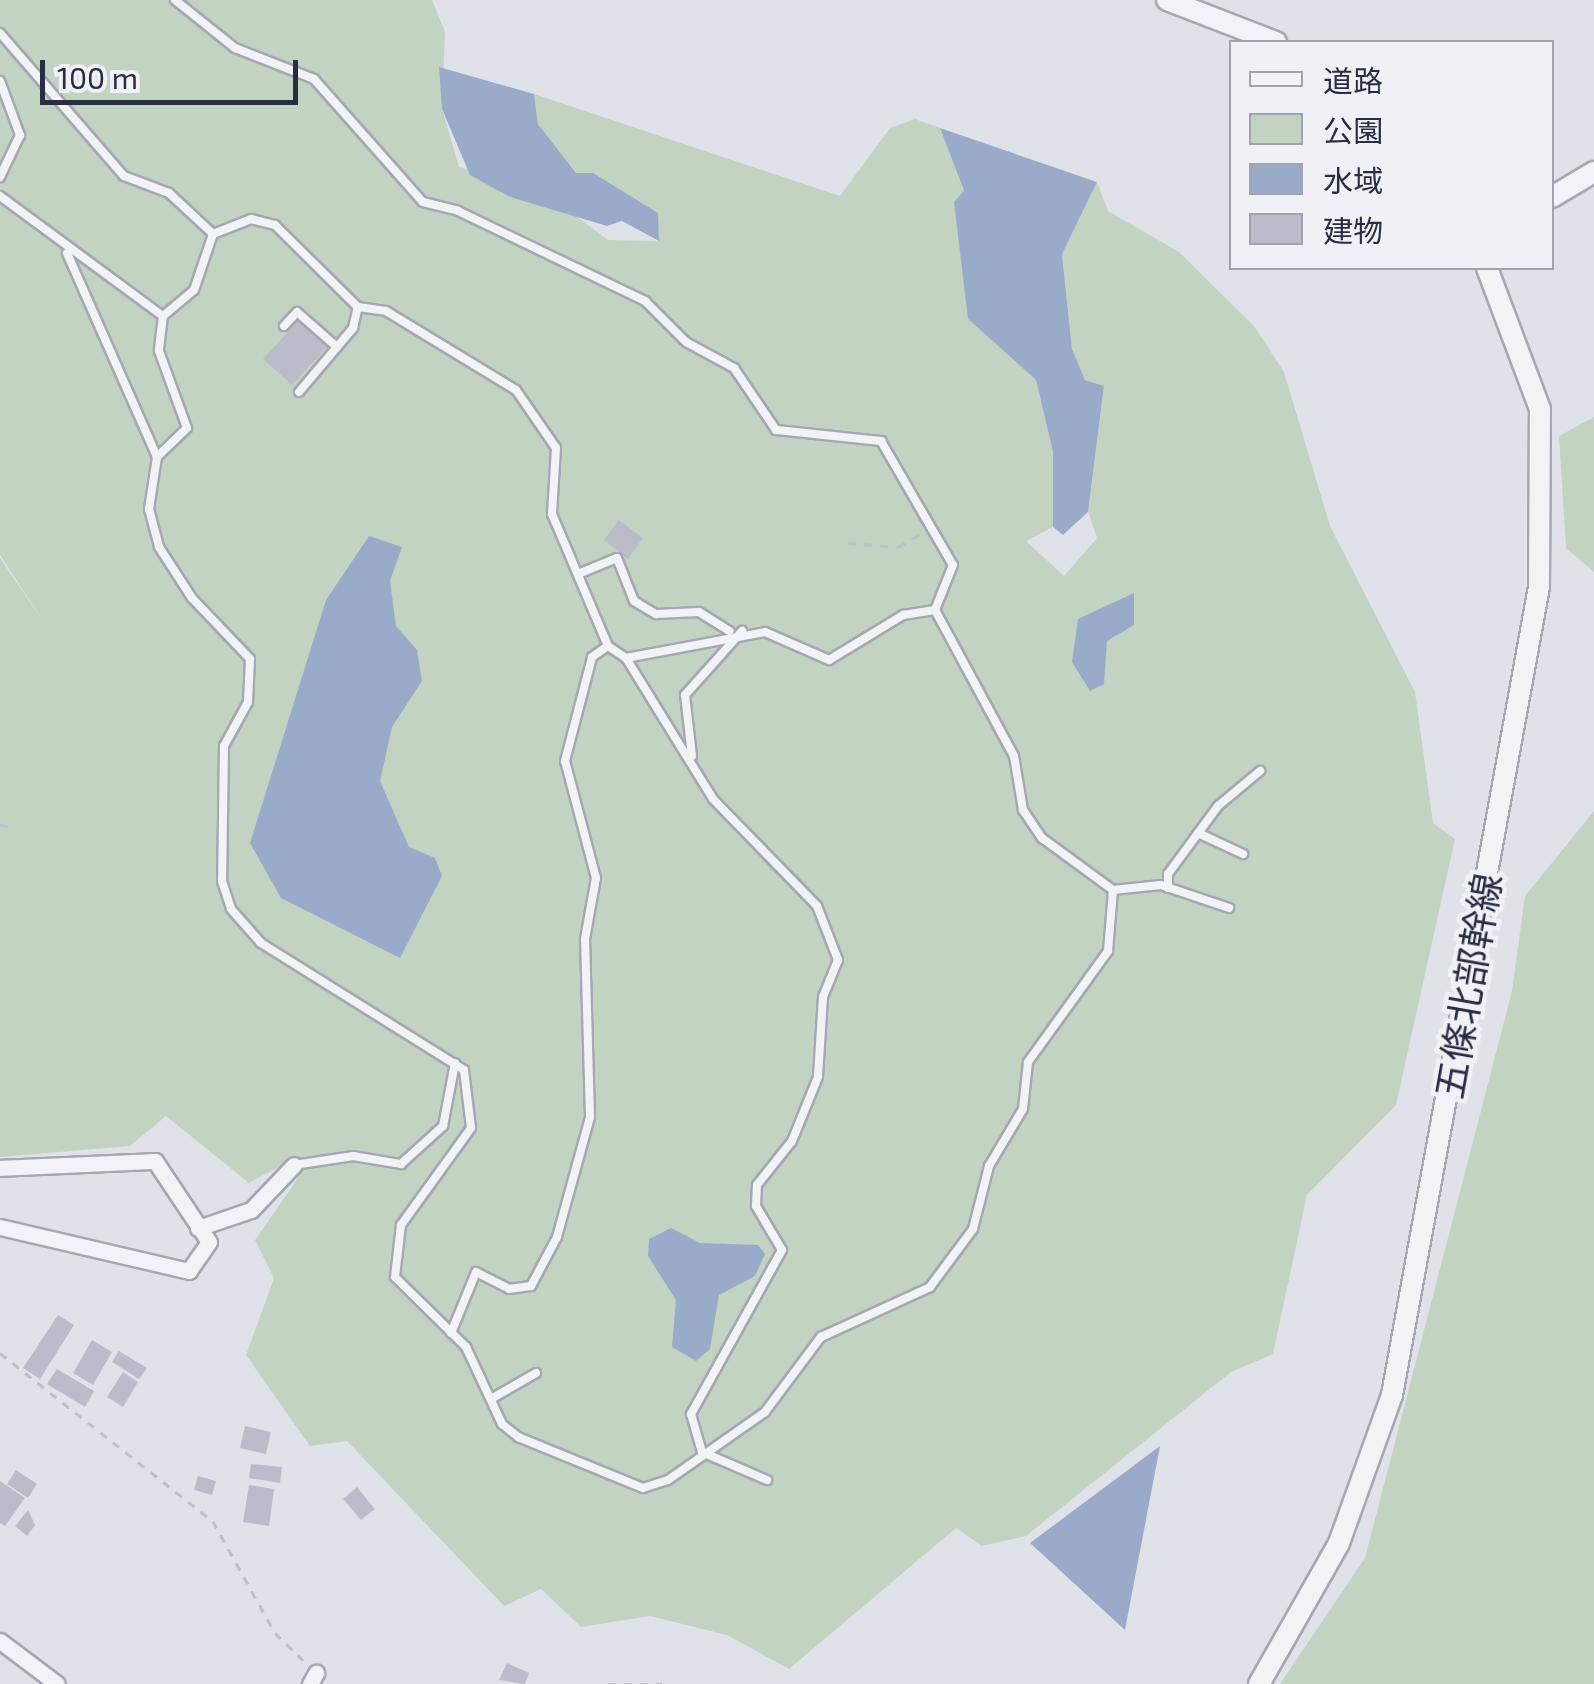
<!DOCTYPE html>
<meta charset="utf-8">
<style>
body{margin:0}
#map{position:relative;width:1594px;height:1684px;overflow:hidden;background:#e0e2e9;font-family:"Exo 2","Noto Sans JP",sans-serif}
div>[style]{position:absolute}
.green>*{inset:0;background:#c3d3c1}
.water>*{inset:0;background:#9aabca}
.building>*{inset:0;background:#babdc9}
.path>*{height:2.5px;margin-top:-1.25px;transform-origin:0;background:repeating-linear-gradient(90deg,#bdc0c8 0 8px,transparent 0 16px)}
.roads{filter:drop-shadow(2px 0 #a5a8b3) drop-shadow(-2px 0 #a5a8b3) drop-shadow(0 2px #a5a8b3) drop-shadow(0 -2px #a5a8b3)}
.service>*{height:8px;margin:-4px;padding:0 4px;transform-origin:4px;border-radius:4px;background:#f2f3f7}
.minor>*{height:15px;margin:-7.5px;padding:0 7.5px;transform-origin:7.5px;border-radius:7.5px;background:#f2f3f7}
.tertiary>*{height:20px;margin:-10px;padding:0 10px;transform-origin:10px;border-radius:10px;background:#f2f3f7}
span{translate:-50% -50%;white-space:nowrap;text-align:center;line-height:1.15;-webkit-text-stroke:9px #eff1f6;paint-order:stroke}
.street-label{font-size:38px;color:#282e41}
.legend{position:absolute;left:1229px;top:40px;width:325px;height:230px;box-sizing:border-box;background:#eff1f6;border:2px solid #9fa3ae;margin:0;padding:12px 18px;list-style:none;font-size:30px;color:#282e41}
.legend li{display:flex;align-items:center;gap:20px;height:50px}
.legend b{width:50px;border:2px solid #9fa3ae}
.scale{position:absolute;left:40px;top:60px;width:258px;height:45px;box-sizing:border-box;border:5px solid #282e41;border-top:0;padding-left:12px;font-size:30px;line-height:35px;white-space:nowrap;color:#282e41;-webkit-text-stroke:8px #eff1f6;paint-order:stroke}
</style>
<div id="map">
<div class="green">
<div style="clip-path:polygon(0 0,432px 0,445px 32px,442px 109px,459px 167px,548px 195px,608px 240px,658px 241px,658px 213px,576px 173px,538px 124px,534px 94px,840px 196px,890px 128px,915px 119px,940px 128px,964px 192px,968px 319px,1036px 380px,1053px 452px,1053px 527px,1026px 541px,1064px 576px,1097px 538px,1088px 512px,1104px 386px,1085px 380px,1072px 349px,1062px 253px,1097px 182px,1108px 211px,1179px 252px,1254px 326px,1284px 372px,1330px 526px,1415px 692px,1433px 823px,1455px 839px,1396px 1105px,1307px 1195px,1273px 1354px,1231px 1372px,1026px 1536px,982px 1546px,956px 1528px,789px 1669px,727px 1635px,650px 1616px,581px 1627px,541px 1589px,504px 1606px,347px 1441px,310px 1446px,246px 1355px,274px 1278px,255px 1240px,298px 1178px,292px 1160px,249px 1183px,166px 1116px,130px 1146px,0 1157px,0 558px,45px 624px,0 555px)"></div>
<div style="clip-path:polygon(1594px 417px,1594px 572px,1566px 548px,1559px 436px)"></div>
<div style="clip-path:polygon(1594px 811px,1594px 1684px,1280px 1684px,1365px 1558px,1512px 991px,1525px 896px)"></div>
</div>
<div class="water">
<div style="clip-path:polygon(439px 67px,534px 94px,538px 124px,576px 173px,593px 173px,658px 213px,659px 241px,622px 221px,607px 226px,510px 197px,470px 175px,442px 109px)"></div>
<div style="clip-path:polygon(940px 128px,1097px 182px,1062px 254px,1072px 349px,1085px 380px,1104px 386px,1088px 512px,1063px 535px,1053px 527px,1053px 452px,1036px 380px,968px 319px,954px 202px,964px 191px)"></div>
<div style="clip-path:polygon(369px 536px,402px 547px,390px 581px,396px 626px,417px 650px,422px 681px,392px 727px,380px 781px,409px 847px,435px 858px,442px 876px,400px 958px,281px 898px,250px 843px,326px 600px)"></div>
<div style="clip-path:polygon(1134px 593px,1134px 625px,1107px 641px,1104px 684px,1090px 691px,1072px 662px,1078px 619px)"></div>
<div style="clip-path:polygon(671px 1228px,700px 1243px,758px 1245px,765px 1254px,755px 1276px,719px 1295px,710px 1349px,696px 1361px,672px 1347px,676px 1300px,648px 1256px,649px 1239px)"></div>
<div style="clip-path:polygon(1160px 1446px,1125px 1630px,1030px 1543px)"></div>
</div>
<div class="building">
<div style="clip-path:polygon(299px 320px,328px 346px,292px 385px,263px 359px)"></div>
<div style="clip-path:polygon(619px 520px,643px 538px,628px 559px,604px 540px)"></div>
<div style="clip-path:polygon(58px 1315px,74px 1325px,40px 1379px,23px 1368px)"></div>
<div style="clip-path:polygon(92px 1340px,112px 1352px,93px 1385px,73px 1373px)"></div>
<div style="clip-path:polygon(119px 1351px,147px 1368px,139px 1379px,112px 1362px)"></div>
<div style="clip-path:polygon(57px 1369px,94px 1391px,85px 1407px,47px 1384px)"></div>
<div style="clip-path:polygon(123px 1372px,138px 1382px,123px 1407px,107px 1397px)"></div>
<div style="clip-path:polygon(245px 1426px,271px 1432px,266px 1454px,240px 1448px)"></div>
<div style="clip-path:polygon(251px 1464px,282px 1467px,280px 1483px,249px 1478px)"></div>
<div style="clip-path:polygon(16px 1470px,37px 1484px,28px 1498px,7px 1484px)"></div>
<div style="clip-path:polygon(198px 1476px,216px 1481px,212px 1495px,194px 1490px)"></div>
<div style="clip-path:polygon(0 1481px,25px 1498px,5px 1526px,0 1523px)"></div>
<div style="clip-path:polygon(249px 1485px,274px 1489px,269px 1526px,243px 1522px)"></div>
<div style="clip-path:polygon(357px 1487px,375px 1509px,361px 1520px,343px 1499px)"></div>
<div style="clip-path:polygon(28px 1510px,35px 1525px,27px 1536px,15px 1526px)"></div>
<div style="clip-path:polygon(507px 1663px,529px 1673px,525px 1684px,499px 1680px)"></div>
</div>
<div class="path">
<div style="left:848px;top:543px;width:50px;rotate:4.6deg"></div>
<div style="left:898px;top:547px;width:28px;rotate:-30deg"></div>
<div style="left:0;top:825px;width:14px;rotate:8deg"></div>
<div style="left:0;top:1353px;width:271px;rotate:38.3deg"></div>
<div style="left:213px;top:1521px;width:128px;rotate:61deg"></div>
<div style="left:275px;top:1633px;width:39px;rotate:44deg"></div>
<div style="left:608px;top:1684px;width:54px"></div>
</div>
<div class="roads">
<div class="service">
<div style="left:175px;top:0;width:77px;rotate:38.7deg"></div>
<div style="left:235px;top:48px;width:85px;rotate:21.4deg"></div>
<div style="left:314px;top:79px;width:164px;rotate:48.5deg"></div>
<div style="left:423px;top:202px;width:36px;rotate:14deg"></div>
<div style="left:458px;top:211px;width:208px;rotate:25.7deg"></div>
<div style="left:645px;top:301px;width:58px;rotate:45deg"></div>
<div style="left:686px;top:342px;width:55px;rotate:28.4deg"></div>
<div style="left:734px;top:368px;width:75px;rotate:55.9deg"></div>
<div style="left:776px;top:430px;width:106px;rotate:6deg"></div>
<div style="left:881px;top:441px;width:143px;rotate:59.9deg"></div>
<div style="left:953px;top:565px;width:48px;rotate:111.8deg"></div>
<div style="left:0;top:33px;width:189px;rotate:49.1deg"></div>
<div style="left:124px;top:176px;width:48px;rotate:20.7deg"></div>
<div style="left:169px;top:193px;width:60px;rotate:43deg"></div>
<div style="left:213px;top:234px;width:41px;rotate:-21.5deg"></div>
<div style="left:251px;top:219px;width:25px;rotate:14deg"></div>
<div style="left:275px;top:225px;width:117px;rotate:44.7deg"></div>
<div style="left:358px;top:307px;width:28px;rotate:8deg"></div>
<div style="left:386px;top:311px;width:152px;rotate:31.3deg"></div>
<div style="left:516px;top:390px;width:70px;rotate:55.4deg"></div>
<div style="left:556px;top:448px;width:66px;rotate:93.5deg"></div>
<div style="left:552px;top:514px;width:143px;rotate:67deg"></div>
<div style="left:608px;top:646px;width:22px;rotate:34deg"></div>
<div style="left:626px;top:658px;width:141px;rotate:-10.6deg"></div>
<div style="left:765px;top:632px;width:70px;rotate:23.6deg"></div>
<div style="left:829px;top:660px;width:87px;rotate:-31.3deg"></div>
<div style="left:903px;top:615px;width:32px;rotate:-9deg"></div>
<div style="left:935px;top:610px;width:166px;rotate:61.6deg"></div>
<div style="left:1014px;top:756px;width:55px;rotate:80.5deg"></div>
<div style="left:1023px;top:810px;width:34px;rotate:56deg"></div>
<div style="left:1042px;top:838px;width:88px;rotate:36.2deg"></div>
<div style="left:1113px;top:890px;width:48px;rotate:-5.9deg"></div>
<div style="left:1161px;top:885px;width:72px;rotate:18.7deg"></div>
<div style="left:0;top:81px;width:58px;rotate:69.7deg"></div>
<div style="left:20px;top:135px;width:47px;rotate:115.5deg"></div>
<div style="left:0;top:196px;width:202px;rotate:36.4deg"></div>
<div style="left:213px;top:234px;width:59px;rotate:108.7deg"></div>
<div style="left:194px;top:290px;width:40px;rotate:140deg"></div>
<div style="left:163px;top:316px;width:35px;rotate:97deg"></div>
<div style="left:159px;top:351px;width:82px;rotate:70deg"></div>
<div style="left:187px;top:428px;width:42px;rotate:136deg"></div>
<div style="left:157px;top:457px;width:53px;rotate:98.7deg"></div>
<div style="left:149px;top:509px;width:39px;rotate:75deg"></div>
<div style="left:159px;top:547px;width:61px;rotate:57.1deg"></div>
<div style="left:192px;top:598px;width:84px;rotate:46.4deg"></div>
<div style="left:250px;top:659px;width:43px;rotate:92.7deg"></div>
<div style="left:248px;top:702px;width:50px;rotate:118.6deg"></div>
<div style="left:224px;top:746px;width:135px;rotate:90.8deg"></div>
<div style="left:222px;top:881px;width:29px;rotate:72deg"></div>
<div style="left:231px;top:909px;width:45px;rotate:48.6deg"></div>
<div style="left:261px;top:943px;width:239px;rotate:32deg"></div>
<div style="left:464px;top:1070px;width:58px;rotate:83.1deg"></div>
<div style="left:471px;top:1128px;width:120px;rotate:125.8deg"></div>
<div style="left:401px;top:1225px;width:52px;rotate:96.6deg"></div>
<div style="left:395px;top:1277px;width:100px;rotate:44.6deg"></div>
<div style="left:466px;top:1347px;width:85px;rotate:64.9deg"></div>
<div style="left:502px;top:1424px;width:21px;rotate:39deg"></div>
<div style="left:518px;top:1437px;width:135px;rotate:22.2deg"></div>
<div style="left:643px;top:1488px;width:26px;rotate:-18deg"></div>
<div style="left:668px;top:1480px;width:118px;rotate:-35deg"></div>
<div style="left:765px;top:1412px;width:94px;rotate:-53.3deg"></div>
<div style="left:821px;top:1337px;width:120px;rotate:-24.6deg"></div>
<div style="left:930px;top:1287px;width:72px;rotate:-53.4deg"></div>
<div style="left:973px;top:1229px;width:65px;rotate:-75.7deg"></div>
<div style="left:989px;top:1166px;width:66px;rotate:-59.2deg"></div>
<div style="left:1023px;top:1109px;width:47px;rotate:-83.9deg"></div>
<div style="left:1028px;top:1062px;width:137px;rotate:-54.2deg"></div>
<div style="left:1108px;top:951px;width:61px;rotate:-85.3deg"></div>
<div style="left:67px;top:253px;width:223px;rotate:66.2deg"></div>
<div style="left:284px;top:326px;width:19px;rotate:-47deg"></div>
<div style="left:297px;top:312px;width:53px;rotate:41.2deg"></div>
<div style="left:299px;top:392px;width:84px;rotate:-49.8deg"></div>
<div style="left:353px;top:328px;width:22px;rotate:-77deg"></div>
<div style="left:578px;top:574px;width:42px;rotate:-22.3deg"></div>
<div style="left:617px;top:558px;width:46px;rotate:68.4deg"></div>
<div style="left:634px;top:601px;width:26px;rotate:31deg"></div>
<div style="left:656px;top:614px;width:43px;rotate:-2.7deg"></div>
<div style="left:699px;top:612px;width:36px;rotate:32deg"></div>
<div style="left:626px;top:658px;width:166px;rotate:58.3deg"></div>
<div style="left:713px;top:799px;width:149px;rotate:45.8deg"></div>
<div style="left:817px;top:906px;width:58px;rotate:68.7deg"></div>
<div style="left:838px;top:960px;width:40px;rotate:112deg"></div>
<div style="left:823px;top:997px;width:80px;rotate:93.6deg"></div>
<div style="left:818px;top:1077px;width:69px;rotate:112.1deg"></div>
<div style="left:792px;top:1141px;width:56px;rotate:128.5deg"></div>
<div style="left:757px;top:1185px;width:21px;rotate:93deg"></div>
<div style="left:756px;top:1206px;width:51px;rotate:59.4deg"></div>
<div style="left:782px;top:1250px;width:188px;rotate:119deg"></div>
<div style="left:691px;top:1414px;width:40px;rotate:74deg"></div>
<div style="left:702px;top:1452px;width:71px;rotate:23.3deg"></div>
<div style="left:692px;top:756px;width:61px;rotate:-96.5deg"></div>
<div style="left:685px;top:695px;width:86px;rotate:-48.3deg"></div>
<div style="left:1198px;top:833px;width:50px;rotate:25deg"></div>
<div style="left:1168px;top:888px;width:14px;rotate:-90deg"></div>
<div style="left:1168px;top:874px;width:84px;rotate:-53.7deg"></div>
<div style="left:1218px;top:806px;width:55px;rotate:-39.8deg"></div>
<div style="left:294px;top:1165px;width:60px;rotate:-8.7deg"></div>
<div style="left:353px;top:1156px;width:49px;rotate:9.5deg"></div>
<div style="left:401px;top:1164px;width:57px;rotate:-42.1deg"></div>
<div style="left:443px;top:1126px;width:64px;rotate:-79.2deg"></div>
<div style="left:451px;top:1333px;width:66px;rotate:-67.7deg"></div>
<div style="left:476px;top:1272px;width:37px;rotate:27deg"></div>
<div style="left:509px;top:1289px;width:22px;rotate:-8deg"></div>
<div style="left:531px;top:1286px;width:55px;rotate:-62deg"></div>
<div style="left:557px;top:1237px;width:124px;rotate:-74.6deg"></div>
<div style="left:590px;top:1117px;width:178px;rotate:-91.6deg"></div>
<div style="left:585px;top:939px;width:62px;rotate:-79.8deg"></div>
<div style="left:596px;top:878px;width:121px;rotate:-104.8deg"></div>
<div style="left:565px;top:761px;width:107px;rotate:-75.4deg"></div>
<div style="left:592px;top:657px;width:19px;rotate:-35deg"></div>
<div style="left:491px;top:1399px;width:52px;rotate:-30deg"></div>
</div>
<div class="minor">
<div style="left:0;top:1168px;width:155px;rotate:-2.6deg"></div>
<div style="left:155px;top:1161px;width:97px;rotate:56.3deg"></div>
<div style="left:209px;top:1242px;width:35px;rotate:125deg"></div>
<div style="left:189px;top:1271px;width:194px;rotate:-166.9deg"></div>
<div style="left:198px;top:1228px;width:56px;rotate:-18.8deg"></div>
<div style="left:251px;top:1210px;width:62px;rotate:-46.3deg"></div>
<div style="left:0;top:1641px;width:71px;rotate:37deg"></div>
<div style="left:310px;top:1684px;width:13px;rotate:-61deg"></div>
</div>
<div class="tertiary">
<div style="left:1167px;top:0;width:117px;rotate:21.1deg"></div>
<div style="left:1552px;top:197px;width:49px;rotate:-30.8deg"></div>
<div style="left:1259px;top:1684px;width:162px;rotate:-60.4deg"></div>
<div style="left:1339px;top:1543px;width:157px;rotate:-70.3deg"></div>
<div style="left:1392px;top:1395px;width:821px;rotate:-79.69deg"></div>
<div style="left:1539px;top:587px;width:178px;rotate:-89.7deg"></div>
<div style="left:1540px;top:409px;width:151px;rotate:-110.6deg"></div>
</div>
</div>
<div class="street-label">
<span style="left:1468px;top:986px;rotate:-80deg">五條北部幹線</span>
</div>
<ul class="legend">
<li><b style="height:12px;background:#f2f3f7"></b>道路</li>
<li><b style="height:28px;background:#c3d3c1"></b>公園</li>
<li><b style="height:28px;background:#9aabca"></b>水域</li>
<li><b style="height:28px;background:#babdc9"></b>建物</li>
</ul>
<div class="scale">100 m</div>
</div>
